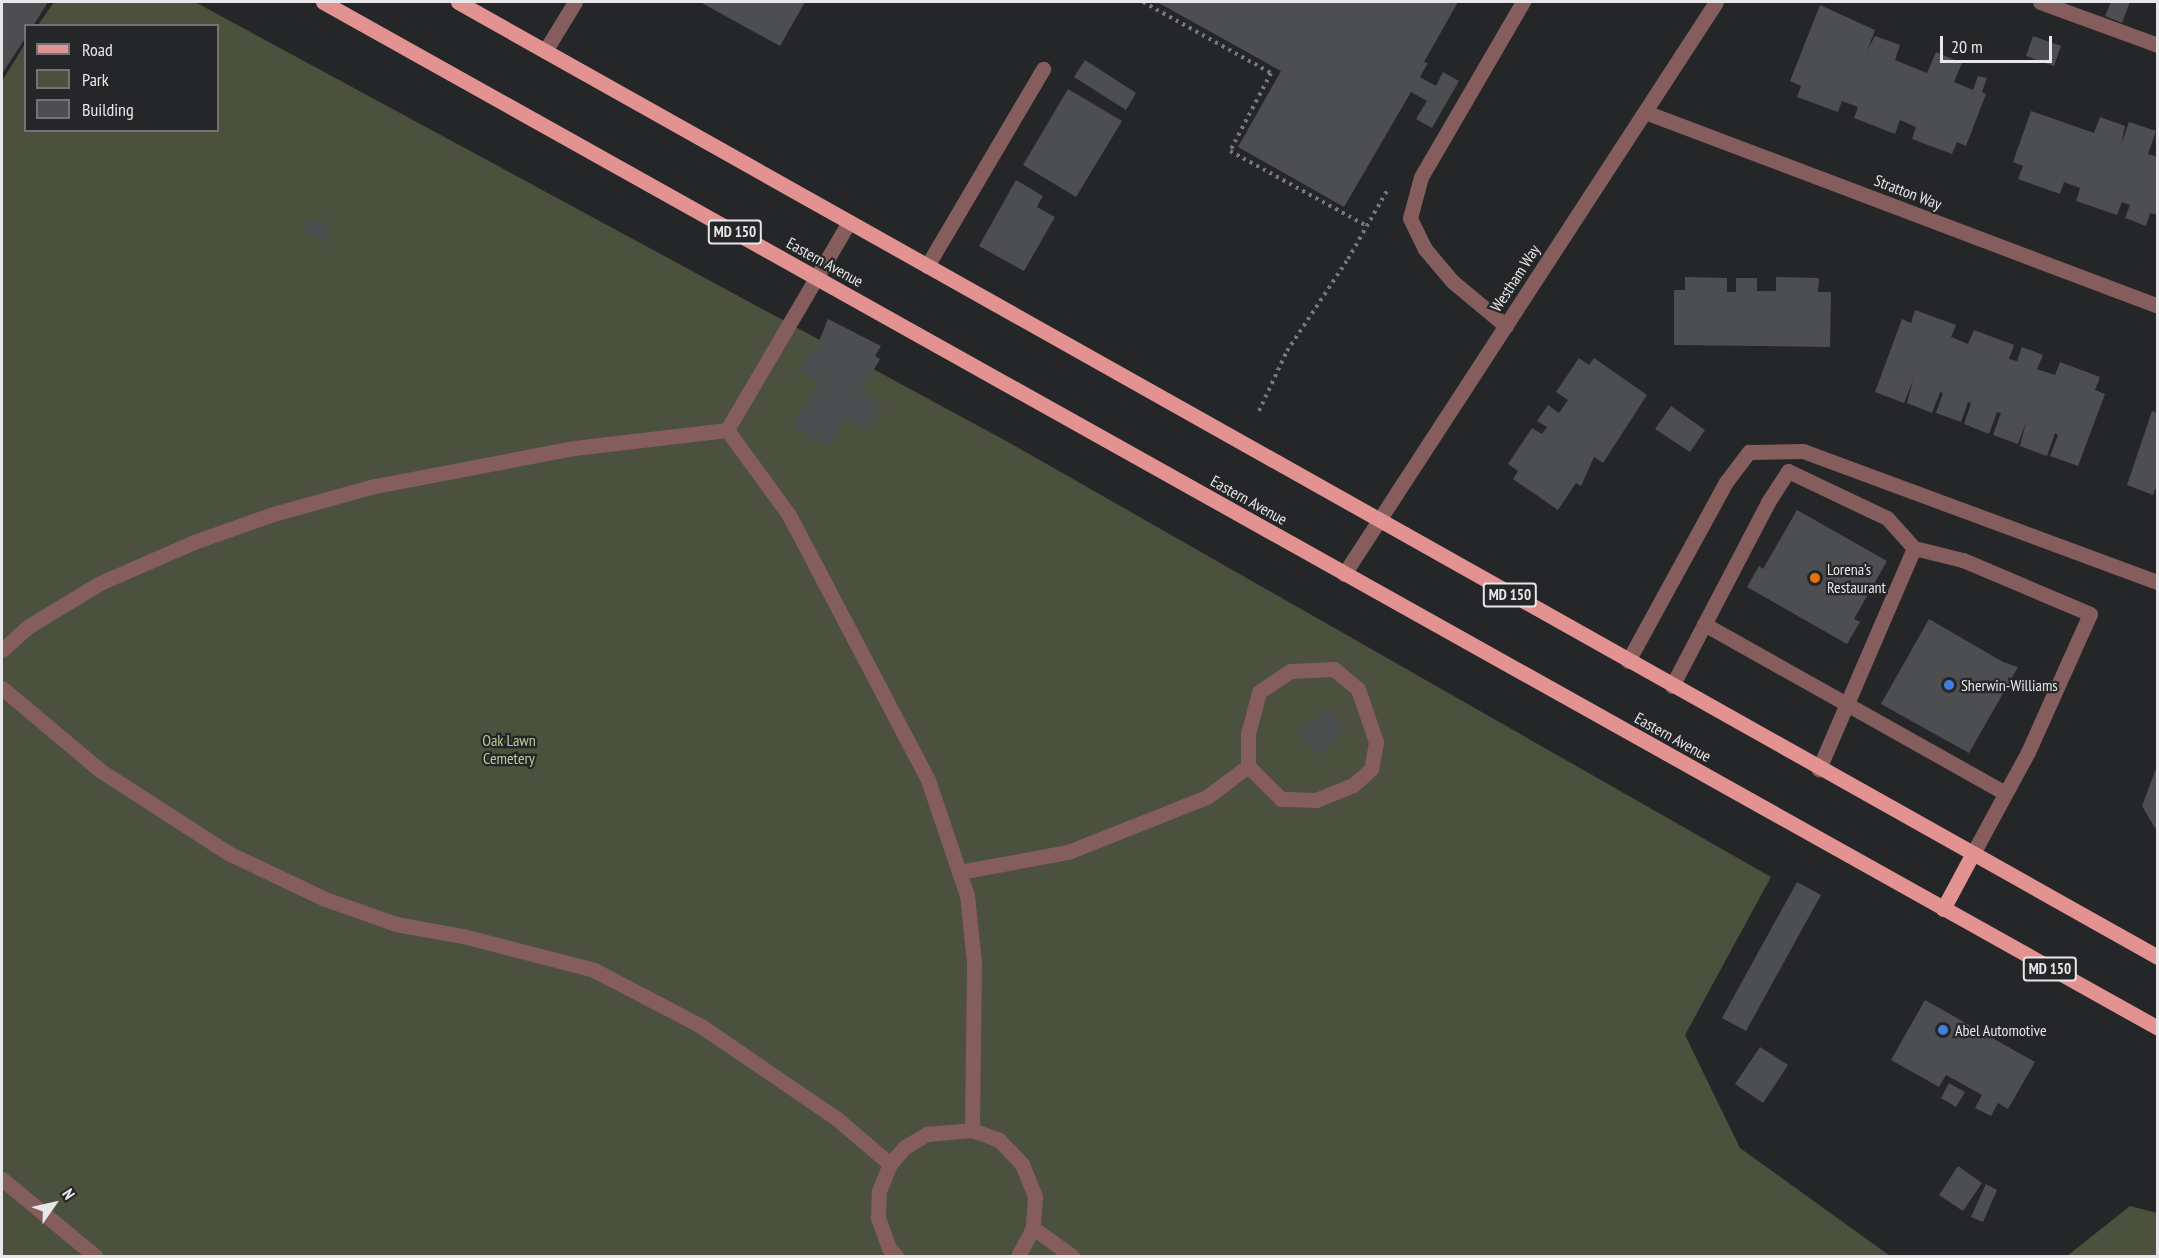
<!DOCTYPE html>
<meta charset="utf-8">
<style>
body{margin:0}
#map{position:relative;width:2159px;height:1258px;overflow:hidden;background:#252628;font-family:"PT Sans Narrow",sans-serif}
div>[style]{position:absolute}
.green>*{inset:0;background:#4b513d}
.building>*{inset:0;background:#4d4e50}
.path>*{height:4px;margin-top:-2px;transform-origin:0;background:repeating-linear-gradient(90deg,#77787a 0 3px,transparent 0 7.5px)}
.minor>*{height:15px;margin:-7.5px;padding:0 7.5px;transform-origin:7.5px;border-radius:7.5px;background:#845d5c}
.major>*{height:15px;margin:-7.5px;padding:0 7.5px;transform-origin:7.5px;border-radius:7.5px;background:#e29391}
.dots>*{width:16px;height:16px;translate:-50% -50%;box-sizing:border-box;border:3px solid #252628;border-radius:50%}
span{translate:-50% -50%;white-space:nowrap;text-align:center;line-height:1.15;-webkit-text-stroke:4.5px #252628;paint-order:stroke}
.shield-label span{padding:2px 4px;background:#252628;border:2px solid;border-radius:4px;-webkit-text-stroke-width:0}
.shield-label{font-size:15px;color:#e7e7e9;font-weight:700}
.street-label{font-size:16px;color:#e7e7e9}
.poi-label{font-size:16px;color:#e7e7e9}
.left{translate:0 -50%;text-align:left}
.park-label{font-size:16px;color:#bbce91}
.frame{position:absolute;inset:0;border:3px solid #e7e7e9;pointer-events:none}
.legend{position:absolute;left:24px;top:24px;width:195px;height:108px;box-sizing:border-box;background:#252628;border:2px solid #737375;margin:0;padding:8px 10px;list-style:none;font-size:18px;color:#e7e7e9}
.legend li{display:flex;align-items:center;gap:12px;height:30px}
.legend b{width:30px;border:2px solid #737375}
.north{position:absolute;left:24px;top:1174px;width:60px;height:60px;-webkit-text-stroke:4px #252628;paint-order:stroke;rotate:56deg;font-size:16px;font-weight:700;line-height:24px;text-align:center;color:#e7e7e9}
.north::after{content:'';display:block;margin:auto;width:21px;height:27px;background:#e7e7e9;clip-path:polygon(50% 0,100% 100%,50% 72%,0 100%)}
.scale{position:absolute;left:1940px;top:36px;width:112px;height:27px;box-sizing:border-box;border:3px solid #e7e7e9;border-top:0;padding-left:8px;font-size:18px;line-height:21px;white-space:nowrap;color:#e7e7e9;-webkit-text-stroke:4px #252628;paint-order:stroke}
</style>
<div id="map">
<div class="green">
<div style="clip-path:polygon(54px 2px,195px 2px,1008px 442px,1771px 877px,1685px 1035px,1740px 1148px,1890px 1256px,2px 1256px,2px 81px,25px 44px,26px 130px,218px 130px,218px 26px,38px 25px)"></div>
<div style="clip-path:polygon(2130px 1206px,2157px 1213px,2157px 1256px,2067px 1256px)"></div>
</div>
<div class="building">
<div style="clip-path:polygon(2px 2px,48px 2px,33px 26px,26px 26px,26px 37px,2px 74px)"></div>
<div style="clip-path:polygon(700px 2px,805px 2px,780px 46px)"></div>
<div style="clip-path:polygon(1157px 2px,1458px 2px,1424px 62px,1428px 63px,1420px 77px,1436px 86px,1443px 72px,1459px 81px,1432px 128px,1416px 119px,1427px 101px,1411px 92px,1344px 207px,1238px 147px,1281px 71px)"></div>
<div style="clip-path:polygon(2111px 2px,2130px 2px,2122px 23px,2105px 16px)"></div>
<div style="clip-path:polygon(1820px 5px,1875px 30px,1867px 51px,1875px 36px,1900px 45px,1895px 60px,1927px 73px,1936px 52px,1962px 63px,1954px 82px,1973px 90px,1978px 76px,1987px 78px,1982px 92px,1986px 94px,1966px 146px,1957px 142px,1952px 154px,1912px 139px,1916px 127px,1900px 120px,1895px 134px,1854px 118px,1858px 107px,1842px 101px,1838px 112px,1797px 97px,1801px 86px,1790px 81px)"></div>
<div style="clip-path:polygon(2033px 36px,2061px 46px,2054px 66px,2026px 56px)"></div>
<div style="clip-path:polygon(1085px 60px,1136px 93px,1126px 110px,1074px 77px)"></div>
<div style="clip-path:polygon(1068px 89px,1122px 121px,1076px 197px,1023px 165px)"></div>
<div style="clip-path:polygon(2031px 111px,2094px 133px,2100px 117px,2125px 126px,2121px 145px,2129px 122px,2156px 131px,2148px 154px,2158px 157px,2158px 215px,2150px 213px,2146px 226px,2125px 218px,2130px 205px,2122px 202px,2117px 215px,2076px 201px,2080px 188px,2064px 182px,2060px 194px,2018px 179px,2023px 166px,2013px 162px)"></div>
<div style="clip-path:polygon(1016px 180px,1043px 196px,1037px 207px,1055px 217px,1024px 271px,979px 246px)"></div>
<div style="clip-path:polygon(311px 217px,331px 228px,323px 242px,303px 231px)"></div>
<div style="clip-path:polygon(1685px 277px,1727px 278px,1727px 292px,1736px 292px,1736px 278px,1757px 278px,1757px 291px,1776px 291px,1776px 277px,1819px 278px,1818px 292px,1831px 292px,1830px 347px,1674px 345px,1674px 290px,1685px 290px)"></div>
<div style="clip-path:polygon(1915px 310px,1956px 325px,1951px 337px,1968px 344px,1974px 330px,2014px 345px,2009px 359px,2017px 361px,2022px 347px,2043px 355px,2037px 369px,2055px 375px,2060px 362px,2100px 377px,2095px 390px,2105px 394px,2078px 466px,2050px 456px,2058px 435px,2055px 433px,2047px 456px,2020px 446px,2026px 422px,2018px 444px,1993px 435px,2001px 413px,1997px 412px,1989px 434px,1964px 424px,1971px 403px,1968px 402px,1961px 422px,1936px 413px,1943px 393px,1940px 392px,1932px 413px,1907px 403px,1913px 380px,1904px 403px,1875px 392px,1902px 319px,1911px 323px)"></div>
<div style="clip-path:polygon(828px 319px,881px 346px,875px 356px,880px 359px,861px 392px,882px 404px,868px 429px,846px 417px,829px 447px,792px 427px,818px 382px,798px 371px,811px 349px,815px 351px)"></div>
<div style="clip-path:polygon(1579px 358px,1589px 365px,1594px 358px,1647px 395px,1603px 463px,1594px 457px,1581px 486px,1576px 483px,1558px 510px,1513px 479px,1518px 471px,1508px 464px,1532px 428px,1542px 434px,1547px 427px,1537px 421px,1548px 405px,1559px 413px,1568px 400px,1556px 392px)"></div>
<div style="clip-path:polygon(1671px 406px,1705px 430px,1690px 452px,1655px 429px)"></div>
<div style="clip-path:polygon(2152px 411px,2158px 413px,2158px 482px,2153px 495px,2127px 485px)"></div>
<div style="clip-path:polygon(1797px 510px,1887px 561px,1854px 619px,1860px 622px,1847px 644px,1747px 587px,1759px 566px,1763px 569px)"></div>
<div style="clip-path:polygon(1929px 619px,2003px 662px,2018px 667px,1969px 753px,1881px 704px)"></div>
<div style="clip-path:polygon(1329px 708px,1347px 731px,1316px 755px,1298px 733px)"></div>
<div style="clip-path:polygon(2157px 766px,2158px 766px,2158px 833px,2142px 806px)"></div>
<div style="clip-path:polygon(1797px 882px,1821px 895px,1746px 1031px,1722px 1018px)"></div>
<div style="clip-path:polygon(1925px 1000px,2035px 1062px,2008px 1109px,1998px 1103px,1991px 1116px,1975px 1108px,1982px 1095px,1946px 1075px,1939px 1087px,1891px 1060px)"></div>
<div style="clip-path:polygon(1760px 1047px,1788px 1065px,1763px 1103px,1735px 1084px)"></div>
<div style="clip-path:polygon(1949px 1083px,1965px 1092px,1956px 1107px,1941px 1098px)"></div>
<div style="clip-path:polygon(1958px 1166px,1982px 1183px,1963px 1211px,1939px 1195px)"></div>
<div style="clip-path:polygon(1986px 1184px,1997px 1190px,1983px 1222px,1971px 1217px)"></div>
</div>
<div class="path">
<div style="left:1143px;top:2px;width:146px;rotate:29deg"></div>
<div style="left:1271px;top:73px;width:88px;rotate:117.7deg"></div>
<div style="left:1230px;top:151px;width:156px;rotate:28.7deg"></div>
<div style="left:1259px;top:411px;width:66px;rotate:-65deg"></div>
<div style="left:1287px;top:351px;width:110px;rotate:-56.5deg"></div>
<div style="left:1348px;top:259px;width:81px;rotate:-60.3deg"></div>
</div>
<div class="minor">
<div style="left:2040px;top:2px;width:126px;rotate:20deg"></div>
<div style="left:545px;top:51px;width:57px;rotate:-58.5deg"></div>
<div style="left:1645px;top:112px;width:548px;rotate:20.71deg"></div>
<div style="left:849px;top:222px;width:241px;rotate:120.4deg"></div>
<div style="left:727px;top:430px;width:105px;rotate:53.9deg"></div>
<div style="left:789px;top:515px;width:299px;rotate:62.3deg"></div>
<div style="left:928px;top:780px;width:121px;rotate:71.3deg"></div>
<div style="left:967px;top:895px;width:68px;rotate:84.1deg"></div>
<div style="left:974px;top:963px;width:167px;rotate:90.7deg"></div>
<div style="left:972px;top:1130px;width:29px;rotate:20deg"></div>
<div style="left:999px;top:1140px;width:33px;rotate:46deg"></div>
<div style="left:1022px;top:1164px;width:35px;rotate:68deg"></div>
<div style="left:1035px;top:1196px;width:32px;rotate:94deg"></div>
<div style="left:1033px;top:1228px;width:48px;rotate:35.7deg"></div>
<div style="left:927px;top:266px;width:229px;rotate:-59.5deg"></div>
<div style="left:1506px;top:326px;width:70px;rotate:-140.2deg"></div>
<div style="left:1452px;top:281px;width:42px;rotate:-130.2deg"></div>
<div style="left:1425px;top:249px;width:34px;rotate:-116deg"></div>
<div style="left:1410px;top:218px;width:42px;rotate:-75deg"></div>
<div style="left:1421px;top:177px;width:203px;rotate:-59.8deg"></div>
<div style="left:1914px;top:548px;width:50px;rotate:13.8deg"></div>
<div style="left:1963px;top:560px;width:138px;rotate:23deg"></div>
<div style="left:2090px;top:614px;width:151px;rotate:114.2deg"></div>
<div style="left:2028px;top:752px;width:117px;rotate:118.5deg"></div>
<div style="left:1344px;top:574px;width:682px;rotate:-56.96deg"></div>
<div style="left:1704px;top:624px;width:345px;rotate:29.3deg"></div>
<div style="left:2px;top:650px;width:36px;rotate:-42deg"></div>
<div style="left:29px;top:626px;width:83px;rotate:-31.2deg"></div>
<div style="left:100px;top:583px;width:103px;rotate:-23.6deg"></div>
<div style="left:194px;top:542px;width:84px;rotate:-19.5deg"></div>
<div style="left:273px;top:514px;width:106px;rotate:-15.4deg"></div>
<div style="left:375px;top:486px;width:203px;rotate:-10.8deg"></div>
<div style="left:574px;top:448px;width:154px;rotate:-6.7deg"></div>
<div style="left:1628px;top:661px;width:204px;rotate:-61.3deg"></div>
<div style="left:1726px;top:482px;width:38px;rotate:-53deg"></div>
<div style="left:1749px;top:452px;width:54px;rotate:-1.1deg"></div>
<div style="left:1803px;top:451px;width:378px;rotate:20.3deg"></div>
<div style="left:1672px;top:686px;width:208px;rotate:-62.4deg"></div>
<div style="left:1768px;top:502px;width:37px;rotate:-57deg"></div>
<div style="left:1788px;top:471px;width:110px;rotate:25.4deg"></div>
<div style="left:1887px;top:518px;width:40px;rotate:48deg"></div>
<div style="left:1914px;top:548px;width:241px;rotate:113.3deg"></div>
<div style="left:2px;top:688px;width:129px;rotate:40deg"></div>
<div style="left:101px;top:771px;width:153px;rotate:32.8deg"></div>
<div style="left:230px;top:854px;width:105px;rotate:25.3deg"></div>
<div style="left:325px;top:899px;width:75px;rotate:19.4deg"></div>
<div style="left:396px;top:924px;width:68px;rotate:10.2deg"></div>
<div style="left:463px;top:936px;width:135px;rotate:14.5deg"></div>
<div style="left:594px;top:970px;width:121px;rotate:27.6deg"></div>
<div style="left:701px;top:1026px;width:163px;rotate:34.3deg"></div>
<div style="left:836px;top:1118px;width:71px;rotate:40.4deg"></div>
<div style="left:959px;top:872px;width:111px;rotate:-10.4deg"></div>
<div style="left:1068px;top:852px;width:149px;rotate:-21.6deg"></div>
<div style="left:1207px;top:797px;width:51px;rotate:-37.1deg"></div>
<div style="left:1248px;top:766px;width:32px;rotate:-90deg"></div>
<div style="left:1248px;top:734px;width:43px;rotate:-75.3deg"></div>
<div style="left:1259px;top:692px;width:37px;rotate:-34deg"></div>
<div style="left:1290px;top:671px;width:44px;rotate:-2.6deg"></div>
<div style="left:1334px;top:669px;width:31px;rotate:40deg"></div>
<div style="left:1358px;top:689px;width:56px;rotate:71.2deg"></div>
<div style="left:1376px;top:742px;width:27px;rotate:100deg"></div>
<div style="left:1371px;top:769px;width:24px;rotate:138deg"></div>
<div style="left:1353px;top:785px;width:40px;rotate:158deg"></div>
<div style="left:1316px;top:800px;width:35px;rotate:-178deg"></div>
<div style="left:1281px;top:799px;width:47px;rotate:-135deg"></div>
<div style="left:2px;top:1179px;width:121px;rotate:39.6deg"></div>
<div style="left:896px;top:1256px;width:11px;rotate:-131deg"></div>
<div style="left:889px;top:1248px;width:33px;rotate:-110deg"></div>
<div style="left:878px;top:1217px;width:26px;rotate:-88deg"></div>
<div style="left:879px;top:1191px;width:29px;rotate:-68deg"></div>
<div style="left:890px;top:1164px;width:23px;rotate:-49deg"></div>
<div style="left:905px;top:1147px;width:26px;rotate:-31deg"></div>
<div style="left:927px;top:1134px;width:45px;rotate:-5.1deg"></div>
<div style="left:1018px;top:1256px;width:32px;rotate:-62deg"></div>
</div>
<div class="major">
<div style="left:323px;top:2px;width:2102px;rotate:29.21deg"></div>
<div style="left:458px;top:2px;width:1950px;rotate:29.33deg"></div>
<div style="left:1943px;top:909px;width:61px;rotate:-61.8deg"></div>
</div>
<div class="dots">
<div style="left:1815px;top:578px;background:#e8710a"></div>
<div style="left:1949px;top:685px;background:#3f7fe0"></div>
<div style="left:1943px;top:1030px;background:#3f7fe0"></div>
</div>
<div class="shield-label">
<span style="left:735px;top:232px">MD 150</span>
<span style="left:1510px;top:595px">MD 150</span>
<span style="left:2050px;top:969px">MD 150</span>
</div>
<div class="street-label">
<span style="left:1908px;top:192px;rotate:21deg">Stratton Way</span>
<span style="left:825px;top:262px;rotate:29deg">Eastern Avenue</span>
<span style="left:1515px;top:278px;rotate:-57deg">Westham Way</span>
<span style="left:1249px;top:500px;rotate:29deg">Eastern Avenue</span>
<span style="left:1673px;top:737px;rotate:29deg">Eastern Avenue</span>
</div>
<div class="poi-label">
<span class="left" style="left:1827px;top:578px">Lorena’s<br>Restaurant</span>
<span class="left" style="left:1961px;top:685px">Sherwin-Williams</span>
<span class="left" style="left:1955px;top:1030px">Abel Automotive</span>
</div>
<div class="park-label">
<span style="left:509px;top:749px">Oak Lawn<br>Cemetery</span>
</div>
<div class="frame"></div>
<ul class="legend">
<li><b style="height:8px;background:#e29391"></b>Road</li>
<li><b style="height:16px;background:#4b513d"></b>Park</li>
<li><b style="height:16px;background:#4d4e50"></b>Building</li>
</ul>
<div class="north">N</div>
<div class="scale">20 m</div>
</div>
